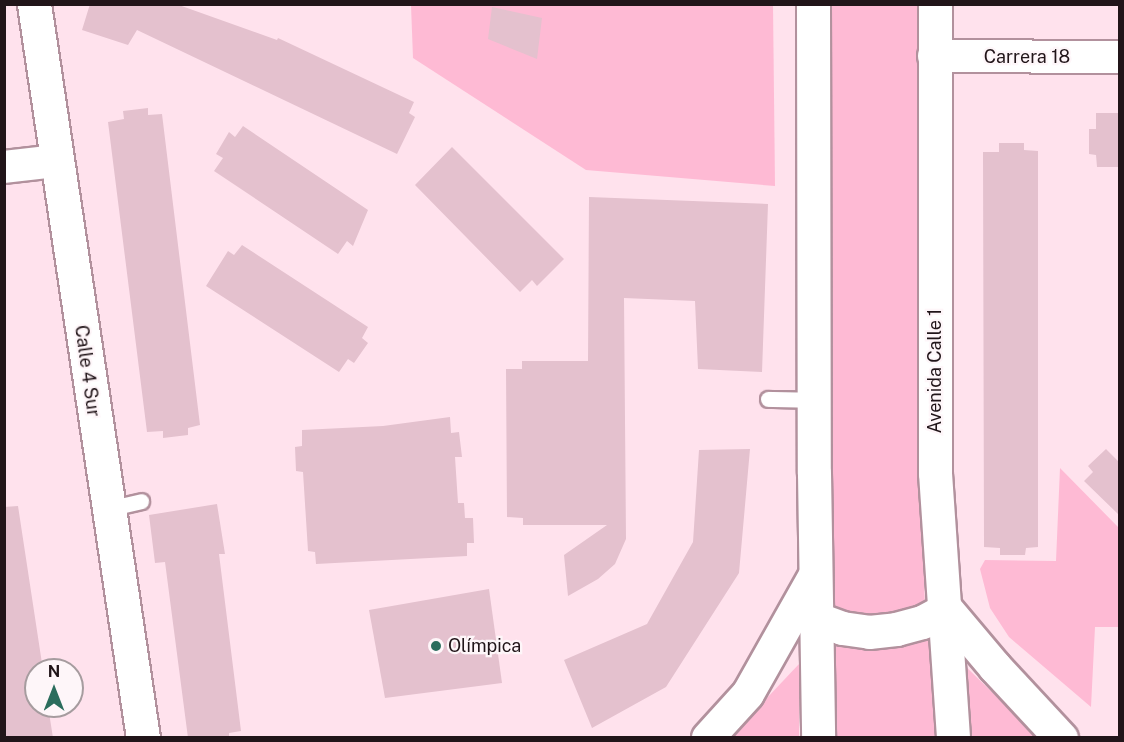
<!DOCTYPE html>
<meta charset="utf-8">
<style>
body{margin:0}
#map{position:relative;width:1124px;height:742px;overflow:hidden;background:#ffe2ed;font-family:"Public Sans",sans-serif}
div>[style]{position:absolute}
.green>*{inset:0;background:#febad4}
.building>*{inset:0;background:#e4c1ce}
.roads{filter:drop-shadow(2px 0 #b2919d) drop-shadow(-2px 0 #b2919d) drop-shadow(0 2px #b2919d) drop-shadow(0 -2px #b2919d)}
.service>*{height:15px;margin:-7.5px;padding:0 7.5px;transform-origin:7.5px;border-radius:7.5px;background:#fff}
.minor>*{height:32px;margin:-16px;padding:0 16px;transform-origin:16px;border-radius:16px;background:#fff}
.secondary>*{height:33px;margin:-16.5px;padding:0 16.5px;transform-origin:16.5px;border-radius:16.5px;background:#fff}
.primary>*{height:33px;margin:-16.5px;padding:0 16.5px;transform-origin:16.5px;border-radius:16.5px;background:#fff}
.dots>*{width:16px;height:16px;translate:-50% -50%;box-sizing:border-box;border:3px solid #fef6f9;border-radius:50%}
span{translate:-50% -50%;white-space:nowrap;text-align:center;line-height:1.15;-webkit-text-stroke:4.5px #fef6f9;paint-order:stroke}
.street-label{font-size:18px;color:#211519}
.poi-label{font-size:18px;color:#211519}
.left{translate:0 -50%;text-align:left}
.frame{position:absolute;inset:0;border:6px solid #211519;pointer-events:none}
.north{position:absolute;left:24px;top:658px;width:60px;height:60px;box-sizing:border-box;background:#fef6f9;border:2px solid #a69c9f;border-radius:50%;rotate:0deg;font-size:16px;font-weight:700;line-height:24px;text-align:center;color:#211519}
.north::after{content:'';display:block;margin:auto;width:21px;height:27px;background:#2b6d5d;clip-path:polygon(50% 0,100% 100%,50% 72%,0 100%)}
</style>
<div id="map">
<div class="green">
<div style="clip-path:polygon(411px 5px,773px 5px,775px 186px,586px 170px,413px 58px)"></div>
<div style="clip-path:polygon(826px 5px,925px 5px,922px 473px,925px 614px,830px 617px)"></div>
<div style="clip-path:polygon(1060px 468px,1119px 528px,1119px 627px,1095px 627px,1091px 707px,1009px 637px,990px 608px,980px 569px,985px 560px,1056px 561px)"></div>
<div style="clip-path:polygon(932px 636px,937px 737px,832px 737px,827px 641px)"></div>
<div style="clip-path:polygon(959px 660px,1038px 737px,965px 737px)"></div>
<div style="clip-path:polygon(799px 664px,799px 737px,730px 737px)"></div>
</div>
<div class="building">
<div style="clip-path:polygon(90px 4px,176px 4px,277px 40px,278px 38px,414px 102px,409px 113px,415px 117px,397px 154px,137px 30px,128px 45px,82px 30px)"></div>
<div style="clip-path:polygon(492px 7px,542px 18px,537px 59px,488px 39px)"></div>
<div style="clip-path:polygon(148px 108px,148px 115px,162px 114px,200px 425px,188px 428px,188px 435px,163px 438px,163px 431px,147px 432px,108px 122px,124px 119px,123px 111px)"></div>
<div style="clip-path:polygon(1096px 113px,1119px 113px,1119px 167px,1097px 167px,1096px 155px,1089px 154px,1089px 129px,1096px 129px)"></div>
<div style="clip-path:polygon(243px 126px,368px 210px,353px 246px,347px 241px,338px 254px,214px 171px,223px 158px,216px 154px,229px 132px,235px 137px)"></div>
<div style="clip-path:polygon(999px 143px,1024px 143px,1024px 150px,1038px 151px,1038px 547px,1026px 548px,1025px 555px,1000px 555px,1000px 548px,984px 547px,983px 152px,999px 152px)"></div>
<div style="clip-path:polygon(452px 147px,564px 259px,537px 286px,532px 280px,520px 292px,415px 185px)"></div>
<div style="clip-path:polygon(589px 197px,768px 204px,762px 372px,698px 369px,695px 301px,624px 298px,626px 539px,615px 564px,598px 579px,568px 596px,564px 555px,607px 525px,523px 525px,523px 518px,507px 517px,506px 369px,522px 369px,522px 361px,588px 361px)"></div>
<div style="clip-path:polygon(242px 245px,368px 327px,362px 338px,368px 343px,354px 363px,348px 359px,339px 372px,206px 286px,228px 251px,234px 255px)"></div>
<div style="clip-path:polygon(450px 417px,451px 433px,459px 432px,462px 457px,455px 457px,458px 503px,464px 503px,465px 518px,473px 518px,474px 543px,467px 543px,467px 556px,316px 564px,315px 552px,308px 551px,303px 472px,296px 471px,295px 447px,302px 446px,302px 430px,383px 426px)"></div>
<div style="clip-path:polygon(750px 449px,739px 573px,666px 687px,592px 728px,564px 660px,647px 624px,693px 542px,699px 450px)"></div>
<div style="clip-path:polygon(1106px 449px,1119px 462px,1119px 515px,1084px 481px,1093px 472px,1088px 466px)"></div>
<div style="clip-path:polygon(217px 504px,225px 554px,219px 554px,241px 731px,229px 733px,229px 738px,188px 738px,165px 562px,155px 563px,149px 515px)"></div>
<div style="clip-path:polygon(18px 506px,43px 670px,36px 670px,36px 706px,48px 706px,53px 738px,4px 738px,4px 507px)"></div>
<div style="clip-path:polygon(489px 589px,502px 683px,385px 698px,369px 610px)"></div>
</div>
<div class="roads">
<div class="service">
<div style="left:768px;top:399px;width:46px;rotate:1.2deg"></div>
<div style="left:107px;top:509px;width:35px;rotate:-13deg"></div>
</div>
<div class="minor">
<div style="left:934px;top:56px;width:186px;rotate:0.3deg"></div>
<div style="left:4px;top:167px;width:53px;rotate:-6.5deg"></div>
<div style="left:708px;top:738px;width:59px;rotate:-47.7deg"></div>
<div style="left:748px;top:694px;width:134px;rotate:-60.6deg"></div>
</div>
<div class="secondary">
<div style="left:34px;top:4px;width:742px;rotate:81.55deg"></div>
</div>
<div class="primary">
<div style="left:813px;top:4px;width:469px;rotate:89.9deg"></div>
<div style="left:814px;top:473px;width:265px;rotate:89.1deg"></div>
<div style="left:935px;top:4px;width:469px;rotate:90deg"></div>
<div style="left:935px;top:473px;width:266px;rotate:86.1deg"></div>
<div style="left:815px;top:618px;width:29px;rotate:20deg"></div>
<div style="left:842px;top:628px;width:27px;rotate:8deg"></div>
<div style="left:869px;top:632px;width:27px;rotate:-6deg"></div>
<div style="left:896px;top:629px;width:27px;rotate:-15deg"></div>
<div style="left:922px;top:622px;width:27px;rotate:-28deg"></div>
<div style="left:946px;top:609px;width:76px;rotate:49.8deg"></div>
<div style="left:995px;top:667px;width:97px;rotate:47.1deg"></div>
</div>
</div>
<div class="dots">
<div style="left:436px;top:646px;background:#2b6d5d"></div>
</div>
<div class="street-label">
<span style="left:1027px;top:57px">Carrera 18</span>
<span style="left:87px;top:371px;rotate:82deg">Calle 4 Sur</span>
<span style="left:935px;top:371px;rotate:-90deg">Avenida Calle 1</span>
</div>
<div class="poi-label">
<span class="left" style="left:448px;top:646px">Olímpica</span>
</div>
<div class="frame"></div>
<div class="north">N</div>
</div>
